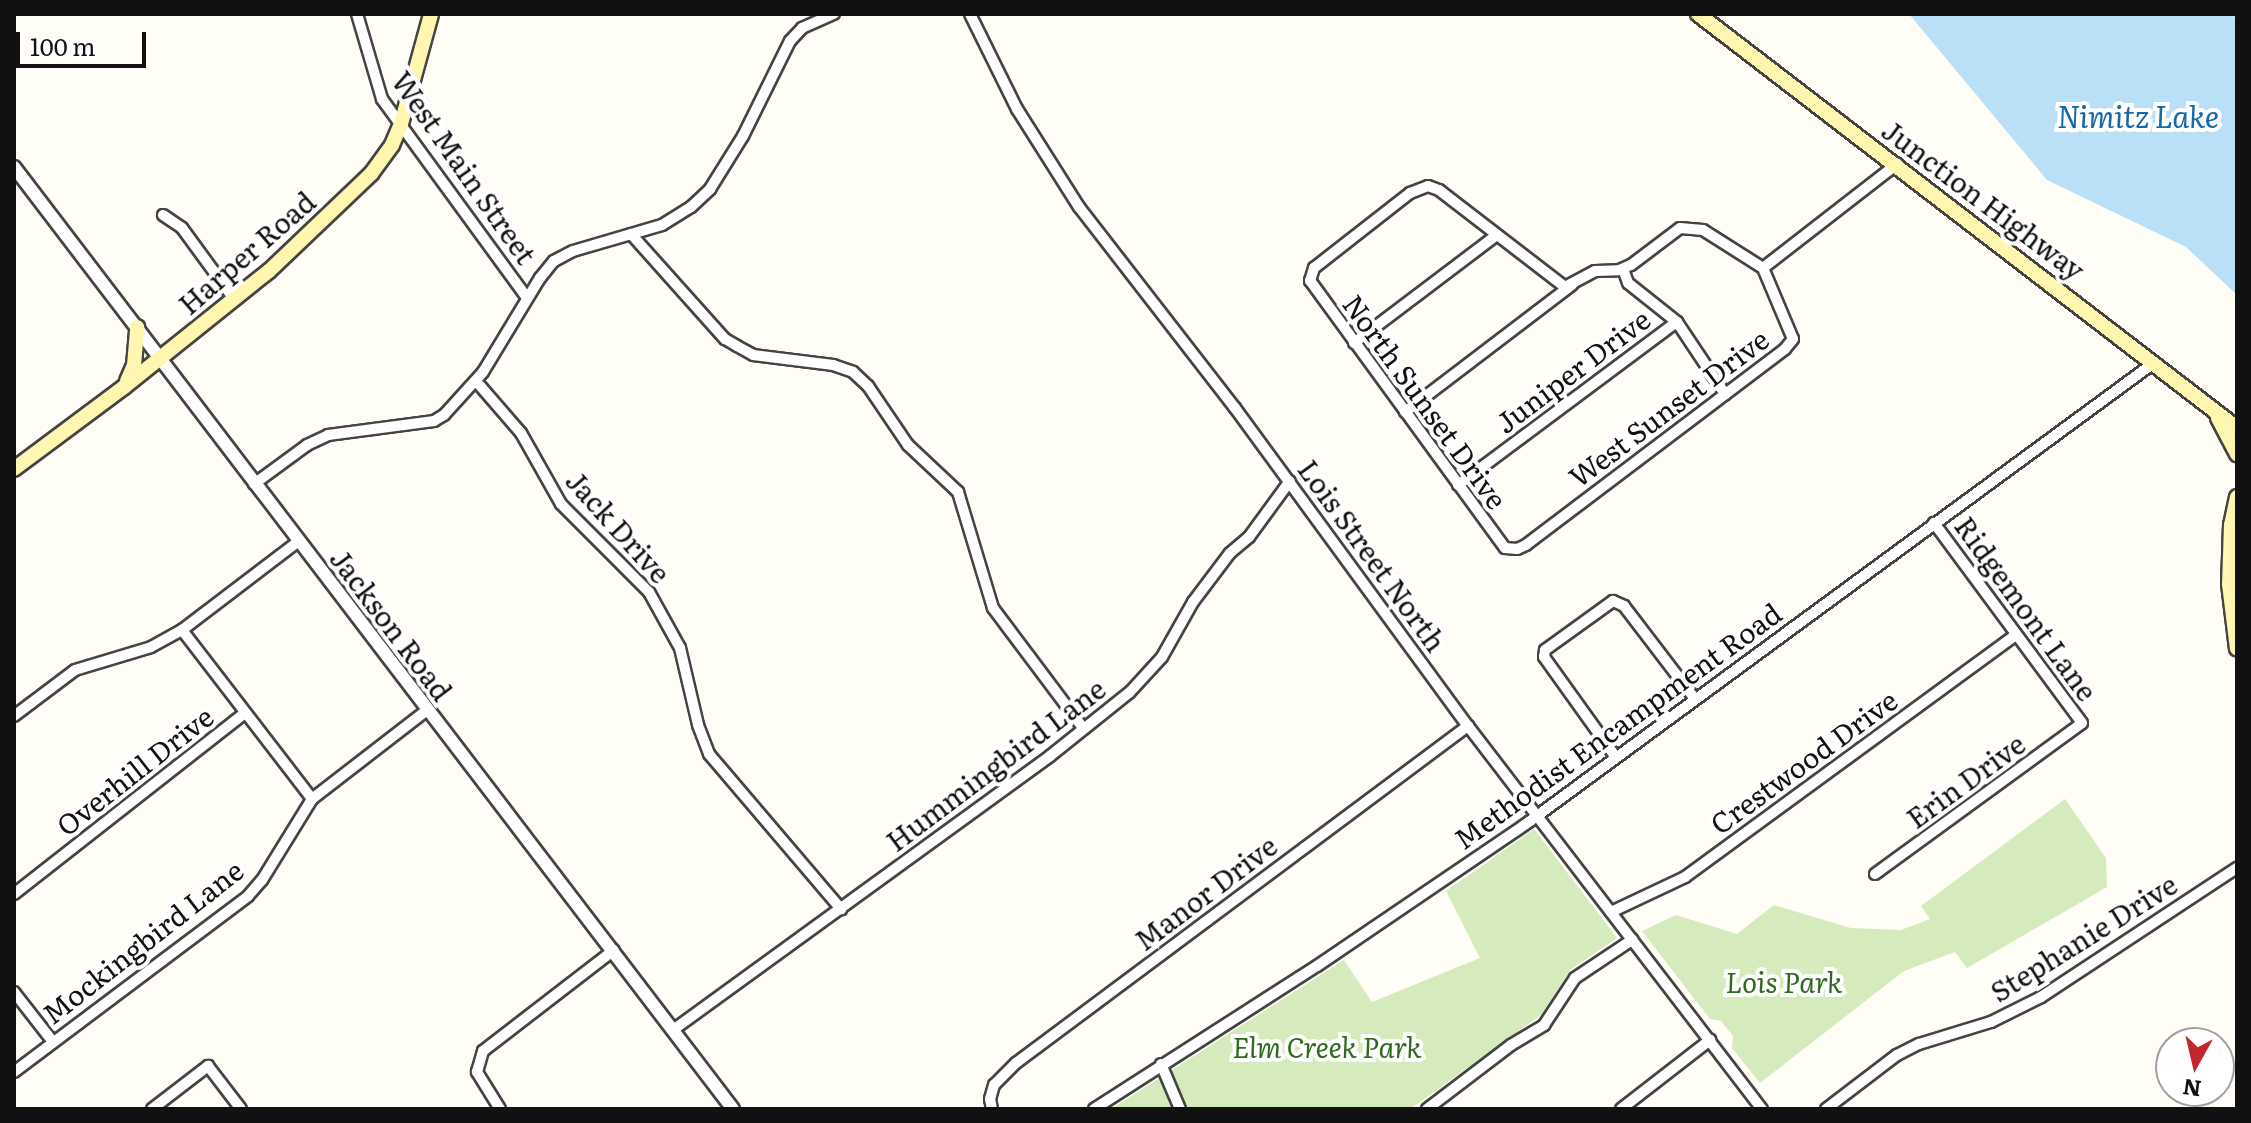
<!DOCTYPE html>
<style>
body{margin:0}
#map{position:relative;width:2251px;height:1123px;overflow:hidden;background:#fffdf5;font-family:Literata,serif}
div>[style]{position:absolute}
.green>*{inset:0;background:#d5ebbd}
.water>*{inset:0;background:#b9e0f7}
.roads{filter:drop-shadow(2px 0 #444) drop-shadow(-2px 0 #444) drop-shadow(0 2px #444) drop-shadow(0 -2px #444)}
.minor>*{height:10px;margin:-5px;padding:0 5px;transform-origin:5px;border-radius:5px;background:#fff}
.tertiary>*{height:12px;margin:-6px;padding:0 6px;transform-origin:6px;border-radius:6px;background:#fff}
.secondary>*{height:14px;margin:-7px;padding:0 7px;transform-origin:7px;border-radius:7px;background:#fff6b0}
span{translate:-50% -50%;white-space:nowrap;text-align:center;line-height:1.15;-webkit-text-stroke:8px #fff;paint-order:stroke}
.street-label{font-size:28px;color:#111}
.park-label{font-size:28px;color:#2f6b1f;font-style:italic}
.water-label{font-size:30px;color:#1768a6;font-style:italic}
.frame{position:absolute;inset:0;border:16px solid #111;pointer-events:none}
.north{position:absolute;left:2155px;top:1027px;width:80px;height:80px;box-sizing:border-box;background:#fff;border:2px solid #a0a0a0;border-radius:50%;rotate:188deg;font-size:22px;font-weight:700;line-height:32px;text-align:center;color:#111}
.north::after{content:'';display:block;margin:auto;width:28px;height:36px;background:#c4262e;clip-path:polygon(50% 0,100% 100%,50% 72%,0 100%)}
.scale{position:absolute;left:16px;top:32px;width:130px;height:36px;box-sizing:border-box;border:4px solid #111;border-top:0;padding-left:10px;font-size:24px;line-height:28px;white-space:nowrap;color:#111;-webkit-text-stroke:6px #fff;paint-order:stroke}
</style>
<div id="map">
<div class="green">
<div style="clip-path:polygon(2065px 799px,2106px 858px,2107px 887px,1967px 968px,1955px 952px,1904px 971px,1760px 1083px,1732px 1048px,1733px 1036px,1721px 1021px,1710px 1019px,1642px 931px,1676px 915px,1737px 934px,1774px 905px,1851px 928px,1901px 930px,1930px 919px,1921px 906px)"></div>
<div style="clip-path:polygon(1534px 829px,1617px 938px,1570px 970px,1541px 1015px,1410px 1109px,1111px 1109px,1344px 960px,1372px 1002px,1480px 958px,1446px 891px)"></div>
</div>
<div class="water">
<div style="clip-path:polygon(1909px 14px,2232px 14px,2237px 20px,2237px 295px,2186px 247px,2047px 180px)"></div>
</div>
<div class="roads">
<div class="minor">
<div style="left:357px;top:14px;width:89px;rotate:73.6deg"></div>
<div style="left:382px;top:99px;width:246px;rotate:53.9deg"></div>
<div style="left:970px;top:14px;width:106px;rotate:63.7deg"></div>
<div style="left:1017px;top:109px;width:116px;rotate:57.7deg"></div>
<div style="left:1079px;top:207px;width:254px;rotate:52.2deg"></div>
<div style="left:1235px;top:408px;width:394px;rotate:53.8deg"></div>
<div style="left:1468px;top:726px;width:483px;rotate:52.5deg"></div>
<div style="left:1428px;top:186px;width:12px;rotate:20deg"></div>
<div style="left:1439px;top:190px;width:159px;rotate:37.6deg"></div>
<div style="left:1565px;top:287px;width:34px;rotate:-28deg"></div>
<div style="left:1595px;top:271px;width:24px;rotate:-2deg"></div>
<div style="left:1619px;top:270px;width:13px;rotate:-23deg"></div>
<div style="left:1631px;top:265px;width:61px;rotate:-37.1deg"></div>
<div style="left:1680px;top:228px;width:23px;rotate:5deg"></div>
<div style="left:1703px;top:230px;width:71px;rotate:32.3deg"></div>
<div style="left:1763px;top:268px;width:77px;rotate:67.1deg"></div>
<div style="left:1793px;top:339px;width:13px;rotate:129deg"></div>
<div style="left:1785px;top:349px;width:325px;rotate:142.9deg"></div>
<div style="left:1526px;top:545px;width:10px;rotate:156deg"></div>
<div style="left:1517px;top:549px;width:12px;rotate:-175deg"></div>
<div style="left:1505px;top:548px;width:331px;rotate:-126.1deg"></div>
<div style="left:1310px;top:281px;width:14px;rotate:-73deg"></div>
<div style="left:1314px;top:268px;width:122px;rotate:-38deg"></div>
<div style="left:1410px;top:193px;width:19px;rotate:-21deg"></div>
<div style="left:163px;top:215px;width:23px;rotate:34deg"></div>
<div style="left:182px;top:228px;width:88px;rotate:53.8deg"></div>
<div style="left:631px;top:234px;width:141px;rotate:48.2deg"></div>
<div style="left:725px;top:339px;width:14px;rotate:30deg"></div>
<div style="left:737px;top:346px;width:18px;rotate:29deg"></div>
<div style="left:753px;top:355px;width:81px;rotate:7.1deg"></div>
<div style="left:833px;top:365px;width:21px;rotate:19deg"></div>
<div style="left:853px;top:372px;width:21px;rotate:43deg"></div>
<div style="left:868px;top:386px;width:71px;rotate:55.9deg"></div>
<div style="left:908px;top:445px;width:69px;rotate:43.2deg"></div>
<div style="left:958px;top:492px;width:121px;rotate:73.2deg"></div>
<div style="left:993px;top:608px;width:151px;rotate:53.1deg"></div>
<div style="left:1763px;top:268px;width:170px;rotate:-37.8deg"></div>
<div style="left:1623px;top:269px;width:15px;rotate:70deg"></div>
<div style="left:1628px;top:283px;width:63px;rotate:38.5deg"></div>
<div style="left:1677px;top:322px;width:87px;rotate:56.3deg"></div>
<div style="left:1354px;top:343px;width:179px;rotate:-37.1deg"></div>
<div style="left:476px;top:381px;width:69px;rotate:49.1deg"></div>
<div style="left:521px;top:433px;width:81px;rotate:60.6deg"></div>
<div style="left:561px;top:504px;width:124px;rotate:45deg"></div>
<div style="left:649px;top:592px;width:64px;rotate:61deg"></div>
<div style="left:680px;top:648px;width:79px;rotate:76.8deg"></div>
<div style="left:698px;top:725px;width:31px;rotate:69deg"></div>
<div style="left:709px;top:754px;width:204px;rotate:49.6deg"></div>
<div style="left:1405px;top:412px;width:210px;rotate:-37.3deg"></div>
<div style="left:254px;top:484px;width:66px;rotate:-36.3deg"></div>
<div style="left:307px;top:445px;width:23px;rotate:-25deg"></div>
<div style="left:328px;top:435px;width:107px;rotate:-7.5deg"></div>
<div style="left:434px;top:421px;width:12px;rotate:-31deg"></div>
<div style="left:444px;top:415px;width:58px;rotate:-47.8deg"></div>
<div style="left:483px;top:372px;width:110px;rotate:-58.8deg"></div>
<div style="left:540px;top:278px;width:22px;rotate:-51deg"></div>
<div style="left:554px;top:261px;width:21px;rotate:-28deg"></div>
<div style="left:573px;top:251px;width:93px;rotate:-16.3deg"></div>
<div style="left:662px;top:225px;width:34px;rotate:-32deg"></div>
<div style="left:691px;top:207px;width:26px;rotate:-43deg"></div>
<div style="left:710px;top:189px;width:62px;rotate:-58.1deg"></div>
<div style="left:743px;top:136px;width:106px;rotate:-63.7deg"></div>
<div style="left:790px;top:41px;width:18px;rotate:-47deg"></div>
<div style="left:802px;top:28px;width:35px;rotate:-24deg"></div>
<div style="left:1458px;top:485px;width:273px;rotate:-36.7deg"></div>
<div style="left:182px;top:630px;width:213px;rotate:52.4deg"></div>
<div style="left:14px;top:716px;width:76px;rotate:-37deg"></div>
<div style="left:75px;top:670px;width:79px;rotate:-16.8deg"></div>
<div style="left:151px;top:647px;width:35px;rotate:-29deg"></div>
<div style="left:182px;top:630px;width:147px;rotate:-37.3deg"></div>
<div style="left:1615px;top:756px;width:122px;rotate:-125.6deg"></div>
<div style="left:1544px;top:657px;width:7px;rotate:-82deg"></div>
<div style="left:1545px;top:650px;width:84px;rotate:-35.8deg"></div>
<div style="left:1613px;top:601px;width:12px;rotate:24deg"></div>
<div style="left:1624px;top:606px;width:117px;rotate:52.6deg"></div>
<div style="left:1875px;top:874px;width:256px;rotate:-36.1deg"></div>
<div style="left:2082px;top:723px;width:249px;rotate:-126.5deg"></div>
<div style="left:14px;top:894px;width:293px;rotate:-38.1deg"></div>
<div style="left:1611px;top:912px;width:82px;rotate:-25.3deg"></div>
<div style="left:1685px;top:877px;width:410px;rotate:-36.2deg"></div>
<div style="left:14px;top:992px;width:63px;rotate:52deg"></div>
<div style="left:673px;top:1030px;width:466px;rotate:-36deg"></div>
<div style="left:1050px;top:756px;width:102px;rotate:-38.7deg"></div>
<div style="left:1130px;top:692px;width:47px;rotate:-47.6deg"></div>
<div style="left:1162px;top:657px;width:63px;rotate:-60.6deg"></div>
<div style="left:1193px;top:602px;width:61px;rotate:-52.9deg"></div>
<div style="left:1230px;top:553px;width:25px;rotate:-40deg"></div>
<div style="left:1249px;top:537px;width:69px;rotate:-53.8deg"></div>
<div style="left:1161px;top:1064px;width:49px;rotate:67.1deg"></div>
<div style="left:14px;top:1072px;width:293px;rotate:-36.9deg"></div>
<div style="left:248px;top:896px;width:21px;rotate:-49deg"></div>
<div style="left:262px;top:880px;width:95px;rotate:-58.3deg"></div>
<div style="left:312px;top:799px;width:145px;rotate:-37.7deg"></div>
<div style="left:152px;top:1109px;width:71px;rotate:-37.5deg"></div>
<div style="left:208px;top:1066px;width:54px;rotate:52.5deg"></div>
<div style="left:500px;top:1109px;width:44px;rotate:-121.9deg"></div>
<div style="left:477px;top:1072px;width:22px;rotate:-74deg"></div>
<div style="left:483px;top:1051px;width:165px;rotate:-37.6deg"></div>
<div style="left:992px;top:1109px;width:10px;rotate:-101deg"></div>
<div style="left:990px;top:1099px;width:15px;rotate:-74deg"></div>
<div style="left:994px;top:1085px;width:31px;rotate:-45deg"></div>
<div style="left:1016px;top:1063px;width:564px;rotate:-36.71deg"></div>
<div style="left:1094px;top:1109px;width:265px;rotate:-32.7deg"></div>
<div style="left:1317px;top:966px;width:258px;rotate:-34.2deg"></div>
<div style="left:1530px;top:821px;width:775px;rotate:-36.29deg"></div>
<div style="left:1427px;top:1109px;width:106px;rotate:-37.3deg"></div>
<div style="left:1511px;top:1045px;width:39px;rotate:-31deg"></div>
<div style="left:1544px;top:1025px;width:56px;rotate:-56.6deg"></div>
<div style="left:1575px;top:978px;width:69px;rotate:-33.7deg"></div>
<div style="left:1621px;top:1109px;width:113px;rotate:-37.8deg"></div>
<div style="left:1826px;top:1109px;width:89px;rotate:-37.3deg"></div>
<div style="left:1897px;top:1055px;width:25px;rotate:-27deg"></div>
<div style="left:1919px;top:1044px;width:75px;rotate:-17deg"></div>
<div style="left:1991px;top:1022px;width:56px;rotate:-26.6deg"></div>
<div style="left:2041px;top:997px;width:235px;rotate:-33.4deg"></div>
</div>
<div class="tertiary">
<div style="left:14px;top:167px;width:1185px;rotate:52.65deg"></div>
</div>
<div class="secondary">
<div style="left:1698px;top:14px;width:680px;rotate:37.53deg"></div>
<div style="left:127px;top:381px;width:17px;rotate:-66deg"></div>
<div style="left:134px;top:365px;width:38px;rotate:-85deg"></div>
<div style="left:2218px;top:418px;width:41px;rotate:62.2deg"></div>
<div style="left:14px;top:469px;width:137px;rotate:-36.7deg"></div>
<div style="left:124px;top:387px;width:186px;rotate:-38.7deg"></div>
<div style="left:269px;top:271px;width:141px;rotate:-43.6deg"></div>
<div style="left:371px;top:174px;width:36px;rotate:-54deg"></div>
<div style="left:392px;top:145px;width:23px;rotate:-67deg"></div>
<div style="left:401px;top:124px;width:114px;rotate:-74.7deg"></div>
<div style="left:2237px;top:497px;width:29px;rotate:102deg"></div>
<div style="left:2231px;top:525px;width:59px;rotate:91.9deg"></div>
<div style="left:2229px;top:584px;width:65px;rotate:83deg"></div>
</div>
</div>
<div class="street-label">
<span style="left:465px;top:167px;rotate:55deg">West Main Street</span>
<span style="left:1984px;top:199px;rotate:37deg">Junction Highway</span>
<span style="left:246px;top:252px;rotate:-41deg">Harper Road</span>
<span style="left:1572px;top:370px;rotate:-37deg">Juniper Drive</span>
<span style="left:1426px;top:401px;rotate:54deg">North Sunset Drive</span>
<span style="left:1668px;top:407px;rotate:-37deg">West Sunset Drive</span>
<span style="left:619px;top:526px;rotate:48deg">Jack Drive</span>
<span style="left:1373px;top:555px;rotate:54deg">Lois Street North</span>
<span style="left:2027px;top:608px;rotate:54deg">Ridgemont Lane</span>
<span style="left:392px;top:624px;rotate:53deg">Jackson Road</span>
<span style="left:1617px;top:725px;rotate:-36deg">Methodist Encampment Road</span>
<span style="left:1803px;top:761px;rotate:-36deg">Crestwood Drive</span>
<span style="left:995px;top:764px;rotate:-37deg">Hummingbird Lane</span>
<span style="left:134px;top:770px;rotate:-38deg">Overhill Drive</span>
<span style="left:1965px;top:780px;rotate:-36deg">Erin Drive</span>
<span style="left:1205px;top:892px;rotate:-37deg">Manor Drive</span>
<span style="left:2083px;top:937px;rotate:-32deg">Stephanie Drive</span>
<span style="left:142px;top:941px;rotate:-38deg">Mockingbird Lane</span>
</div>
<div class="park-label">
<span style="left:1784px;top:981px">Lois Park</span>
<span style="left:1327px;top:1046px">Elm Creek Park</span>
</div>
<div class="water-label">
<span style="left:2138px;top:115px">Nimitz Lake</span>
</div>
<div class="frame"></div>
<div class="north">N</div>
<div class="scale">100 m</div>
</div>
